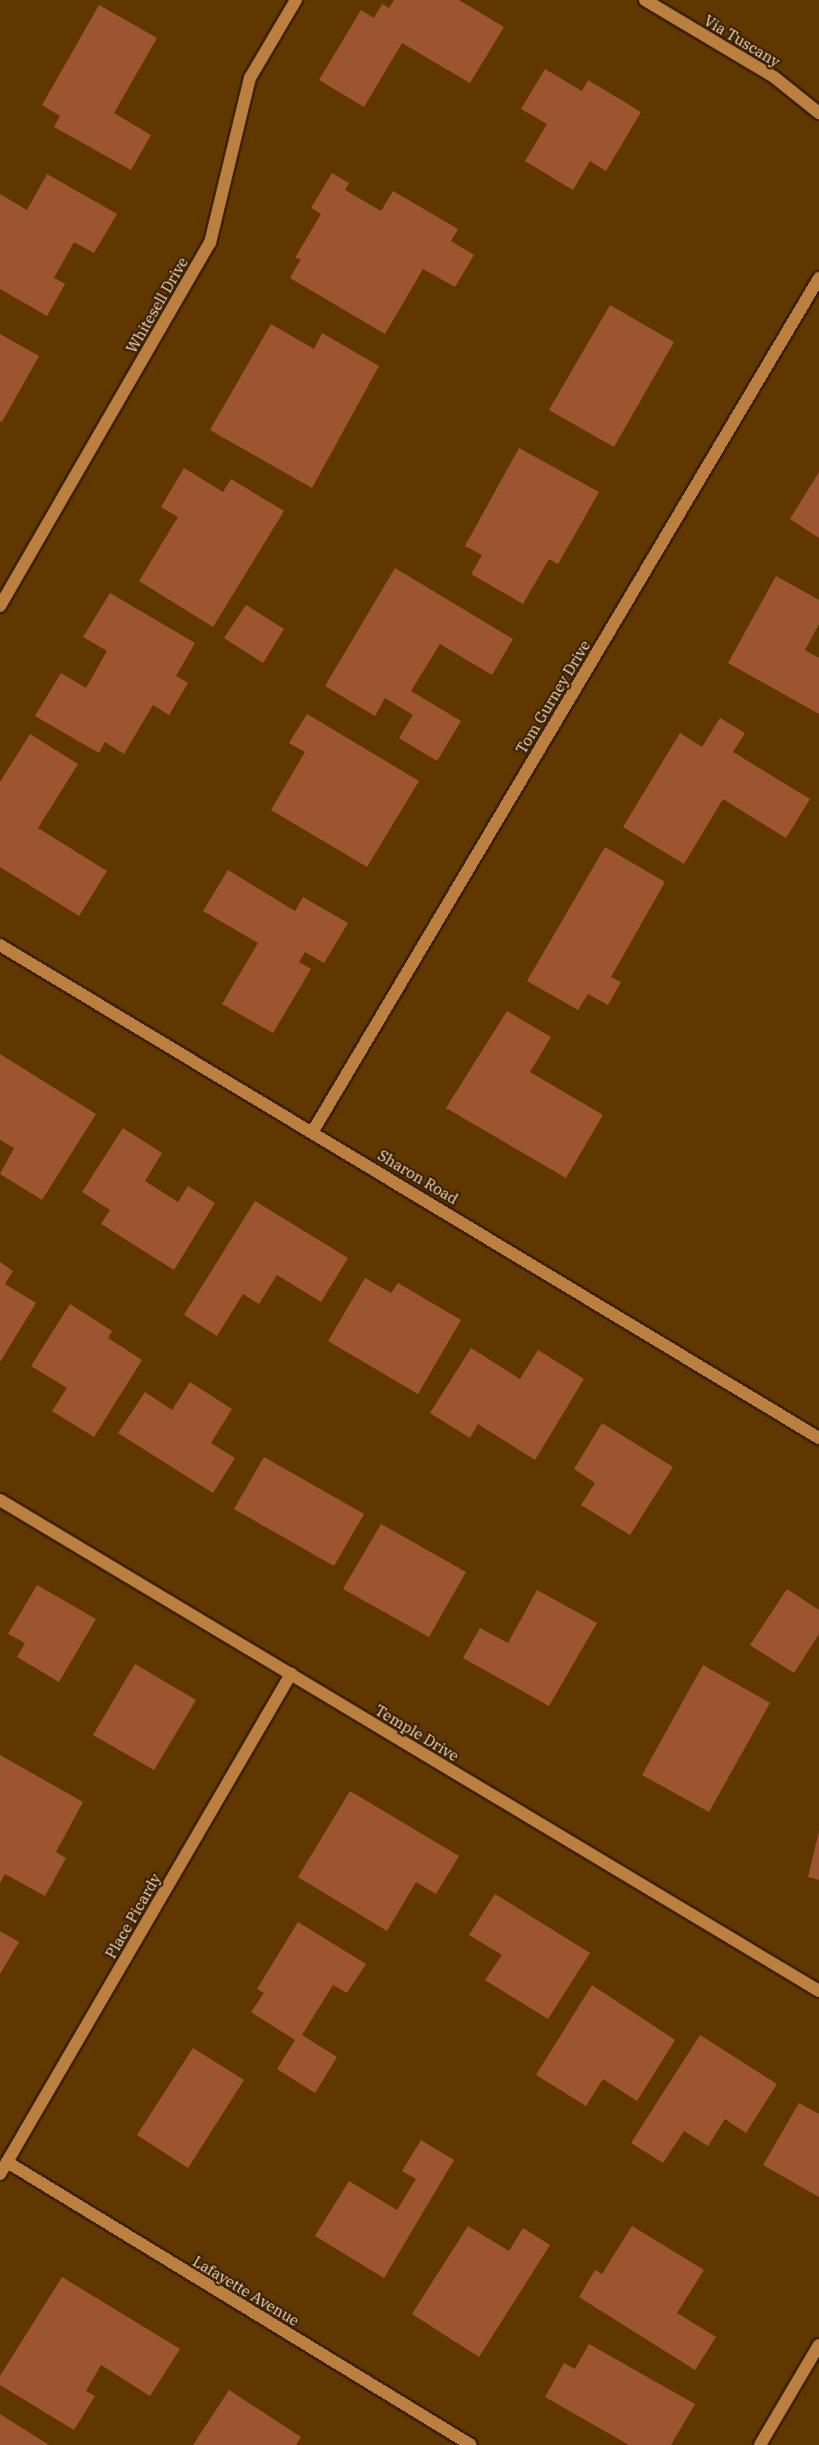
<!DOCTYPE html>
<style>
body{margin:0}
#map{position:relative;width:819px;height:2445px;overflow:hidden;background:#613700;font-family:"IBM Plex Serif",serif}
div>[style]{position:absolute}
.building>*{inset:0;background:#9d5431}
.roads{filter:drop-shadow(2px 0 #3e2100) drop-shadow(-2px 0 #3e2100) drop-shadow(0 2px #3e2100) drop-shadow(0 -2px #3e2100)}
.minor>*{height:12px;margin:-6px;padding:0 6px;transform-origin:6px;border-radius:6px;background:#bb7f3f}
.tertiary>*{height:12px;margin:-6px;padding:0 6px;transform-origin:6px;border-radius:6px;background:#bb7f3f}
span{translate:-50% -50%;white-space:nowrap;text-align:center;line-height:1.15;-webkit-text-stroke:4.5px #3b2307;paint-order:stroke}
.street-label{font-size:15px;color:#fedebf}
</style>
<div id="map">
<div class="building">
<div style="clip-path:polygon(394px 0,459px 0,504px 27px,470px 83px,402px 43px,364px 107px,319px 80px,361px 10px,374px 18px,382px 4px,389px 8px)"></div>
<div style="clip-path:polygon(99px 5px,157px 38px,114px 113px,151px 135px,131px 170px,54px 127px,60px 116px,42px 105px)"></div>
<div style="clip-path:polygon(545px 69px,582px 91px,588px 80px,641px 112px,606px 171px,590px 161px,573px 190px,525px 161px,547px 124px,521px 109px)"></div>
<div style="clip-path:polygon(332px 173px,349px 183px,345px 190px,381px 211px,393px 191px,458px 229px,451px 241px,474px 255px,455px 287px,423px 269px,385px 334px,290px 278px,301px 259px,295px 258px,321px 214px,311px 208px)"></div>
<div style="clip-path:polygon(47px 174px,117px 214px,94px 253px,74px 242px,54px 278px,65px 284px,47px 316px,0 289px,0 194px,27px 210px)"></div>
<div style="clip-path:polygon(610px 305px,674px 342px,614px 447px,549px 410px)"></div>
<div style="clip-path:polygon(271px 324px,314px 349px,322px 333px,379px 366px,312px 488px,210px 430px)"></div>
<div style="clip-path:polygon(0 334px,39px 356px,2px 422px,0 421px)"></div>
<div style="clip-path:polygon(519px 448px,599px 492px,558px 564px,549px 559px,523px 604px,471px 574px,482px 555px,465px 546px)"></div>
<div style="clip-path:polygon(184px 468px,223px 492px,231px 479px,284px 511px,213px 627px,139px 581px,178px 517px,161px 507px)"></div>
<div style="clip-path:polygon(819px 472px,819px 538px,790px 519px)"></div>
<div style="clip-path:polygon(395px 568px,513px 639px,492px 675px,440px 644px,411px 691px,461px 721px,437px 761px,399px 738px,413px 715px,385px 698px,375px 716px,325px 686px)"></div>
<div style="clip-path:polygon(776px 576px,819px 600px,819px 624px,805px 650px,819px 658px,819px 714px,728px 663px)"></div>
<div style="clip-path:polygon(110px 593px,195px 643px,176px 676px,188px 683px,169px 715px,153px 705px,124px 754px,105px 742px,99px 753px,35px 716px,61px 673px,86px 688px,107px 651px,83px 637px)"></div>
<div style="clip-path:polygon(246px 605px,284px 629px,263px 663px,224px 638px)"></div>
<div style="clip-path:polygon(307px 714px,419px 781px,367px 867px,271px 810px,305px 752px,289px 743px)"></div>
<div style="clip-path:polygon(720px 718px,745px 733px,733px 752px,810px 799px,786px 838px,723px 799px,684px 864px,623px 827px,680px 733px,702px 747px)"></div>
<div style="clip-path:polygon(30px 734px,78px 764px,38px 828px,107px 871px,79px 916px,0 867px,0 782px)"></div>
<div style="clip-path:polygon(605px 847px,665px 882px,611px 977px,621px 982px,608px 1005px,588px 994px,578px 1010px,527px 981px)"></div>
<div style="clip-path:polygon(228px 870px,295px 911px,303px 897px,348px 923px,324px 963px,305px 952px,299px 962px,311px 969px,273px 1033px,222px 1004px,258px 943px,203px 911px)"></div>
<div style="clip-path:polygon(507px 1011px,551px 1037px,530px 1072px,603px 1115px,566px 1178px,446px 1108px)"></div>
<div style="clip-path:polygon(0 1054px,96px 1114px,42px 1200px,0 1174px,14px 1148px,0 1140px)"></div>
<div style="clip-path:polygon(123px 1128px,162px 1153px,145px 1181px,178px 1202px,188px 1186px,215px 1203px,174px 1270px,101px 1224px,110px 1210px,82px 1192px)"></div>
<div style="clip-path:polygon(255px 1201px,348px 1258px,321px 1302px,277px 1275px,259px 1304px,243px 1294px,217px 1336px,184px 1315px)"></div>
<div style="clip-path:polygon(0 1262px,13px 1271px,5px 1284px,36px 1303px,0 1362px)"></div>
<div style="clip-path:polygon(365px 1278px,391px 1293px,398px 1283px,461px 1320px,418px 1394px,328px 1341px)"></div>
<div style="clip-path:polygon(70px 1304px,112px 1331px,108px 1338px,142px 1360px,94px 1437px,52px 1411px,67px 1388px,31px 1366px)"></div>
<div style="clip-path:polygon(471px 1348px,520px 1379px,538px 1350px,584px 1379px,535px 1460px,478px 1424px,470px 1438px,430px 1413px)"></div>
<div style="clip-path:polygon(190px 1382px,232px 1409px,211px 1443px,235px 1458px,213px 1493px,118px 1433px,145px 1392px,172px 1410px)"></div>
<div style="clip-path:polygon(602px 1423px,673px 1467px,630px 1535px,581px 1505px,595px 1483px,574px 1469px)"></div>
<div style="clip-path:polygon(264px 1457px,364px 1514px,334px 1566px,234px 1509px)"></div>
<div style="clip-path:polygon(381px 1524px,466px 1572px,429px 1637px,343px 1589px)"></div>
<div style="clip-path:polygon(37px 1585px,96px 1619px,59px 1682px,17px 1657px,25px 1643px,8px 1634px)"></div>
<div style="clip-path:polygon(787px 1589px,819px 1610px,819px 1634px,794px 1673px,750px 1645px)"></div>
<div style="clip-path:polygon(537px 1590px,597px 1623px,549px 1706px,463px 1658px,480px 1628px,508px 1643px)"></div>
<div style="clip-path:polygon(135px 1664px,196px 1700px,154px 1770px,93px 1735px)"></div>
<div style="clip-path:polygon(703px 1665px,770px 1703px,709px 1812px,642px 1775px)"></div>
<div style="clip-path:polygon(0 1755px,83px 1802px,56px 1852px,66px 1858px,45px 1896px,5px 1874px,0 1883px)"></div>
<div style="clip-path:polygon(350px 1791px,459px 1856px,436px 1894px,416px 1882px,387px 1931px,298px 1877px)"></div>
<div style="clip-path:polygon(819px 1831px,819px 1880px,808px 1877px)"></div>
<div style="clip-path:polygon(495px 1894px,590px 1953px,548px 2019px,485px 1980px,502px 1955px,469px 1935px)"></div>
<div style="clip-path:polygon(298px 1922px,366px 1964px,347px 1993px,333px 1985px,302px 2035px,337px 2057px,315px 2093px,277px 2069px,295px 2040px,251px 2012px,264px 1993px,257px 1989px)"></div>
<div style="clip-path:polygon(0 1931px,19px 1942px,0 1974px)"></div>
<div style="clip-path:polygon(592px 1985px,675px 2040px,637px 2101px,603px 2079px,586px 2106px,536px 2075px)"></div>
<div style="clip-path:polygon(700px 2035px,777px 2084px,746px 2133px,725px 2119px,708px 2146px,684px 2131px,663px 2163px,631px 2143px)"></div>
<div style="clip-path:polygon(193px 2048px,244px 2080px,188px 2168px,137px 2135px)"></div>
<div style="clip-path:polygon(799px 2103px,819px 2114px,819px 2197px,763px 2165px)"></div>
<div style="clip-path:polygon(421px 2140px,454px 2160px,384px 2278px,315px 2236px,349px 2181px,397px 2210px,416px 2179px,402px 2171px)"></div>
<div style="clip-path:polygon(468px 2226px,509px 2251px,523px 2228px,550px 2245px,479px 2357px,412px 2314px)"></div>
<div style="clip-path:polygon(632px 2226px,704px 2270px,677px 2313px,716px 2337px,695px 2370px,579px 2297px,595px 2270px,602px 2274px)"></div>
<div style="clip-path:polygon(62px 2277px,180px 2349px,150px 2396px,101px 2365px,86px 2391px,95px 2396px,74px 2430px,0 2385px,0 2376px)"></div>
<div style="clip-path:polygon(589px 2344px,695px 2404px,671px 2445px,629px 2445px,545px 2397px,564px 2363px,575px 2369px)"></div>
<div style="clip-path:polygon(229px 2390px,301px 2437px,296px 2445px,193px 2445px)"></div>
<div style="clip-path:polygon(0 2414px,49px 2445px,0 2445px)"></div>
</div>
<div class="roads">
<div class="minor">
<div style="left:645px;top:0;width:150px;rotate:30.8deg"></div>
<div style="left:774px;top:77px;width:58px;rotate:38.7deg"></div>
<div style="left:0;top:606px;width:419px;rotate:-60deg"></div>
<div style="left:210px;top:243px;width:170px;rotate:-76.4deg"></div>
<div style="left:250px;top:78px;width:91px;rotate:-59.5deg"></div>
<div style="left:0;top:945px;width:956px;rotate:31.05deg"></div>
<div style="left:313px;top:1131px;width:992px;rotate:-59.32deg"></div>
<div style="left:7px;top:2162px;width:543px;rotate:31.38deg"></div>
<div style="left:0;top:2174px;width:579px;rotate:-59.8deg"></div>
<div style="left:760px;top:2445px;width:116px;rotate:-59.5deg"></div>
</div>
<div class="tertiary">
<div style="left:0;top:1500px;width:955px;rotate:30.94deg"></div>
</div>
</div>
<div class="street-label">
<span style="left:742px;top:41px;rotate:31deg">Via Tuscany</span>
<span style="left:157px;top:305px;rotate:-60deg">Whitesell Drive</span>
<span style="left:553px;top:697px;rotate:-59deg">Tom Gurney Drive</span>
<span style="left:418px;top:1177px;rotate:31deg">Sharon Road</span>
<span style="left:417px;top:1733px;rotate:31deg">Temple Drive</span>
<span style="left:133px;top:1916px;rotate:-60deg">Place Picardy</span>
<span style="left:246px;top:2291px;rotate:31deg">Lafayette Avenue</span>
</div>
</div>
